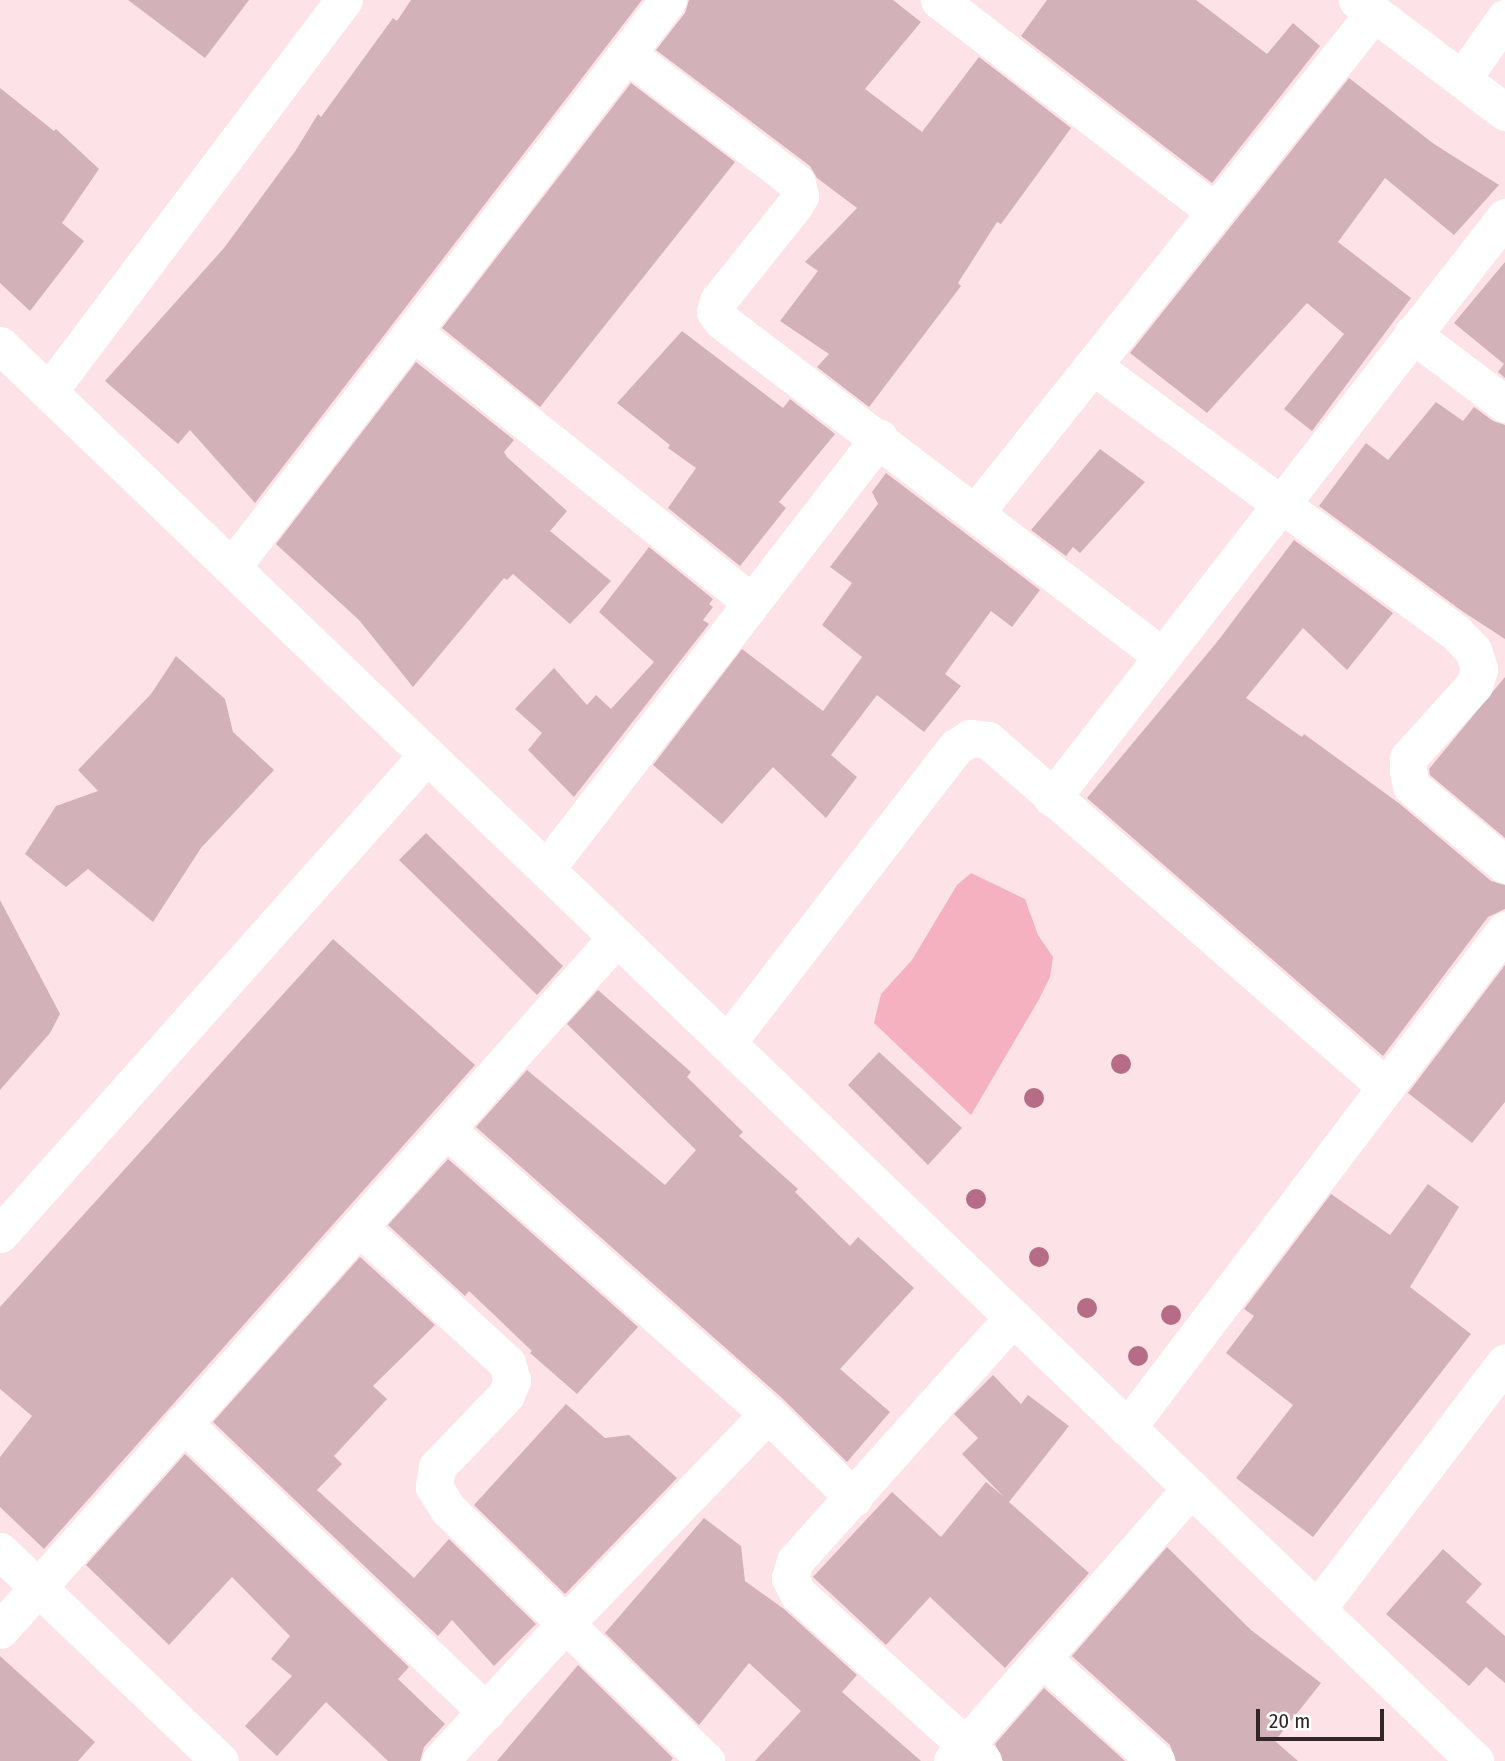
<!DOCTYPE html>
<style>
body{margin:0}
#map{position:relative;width:1505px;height:1761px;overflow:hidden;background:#fde2e7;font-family:"Fira Sans Condensed",sans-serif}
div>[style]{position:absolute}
.green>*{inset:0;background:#f5b1c0}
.building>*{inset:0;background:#d2b2b8}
.street>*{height:37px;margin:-18.5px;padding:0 18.5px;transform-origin:18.5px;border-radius:18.5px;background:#fff}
.trees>*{width:20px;height:20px;margin:-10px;border-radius:50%;background:#b66c87}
span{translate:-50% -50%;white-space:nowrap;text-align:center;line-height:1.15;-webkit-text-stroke:5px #fff;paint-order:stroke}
.scale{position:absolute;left:1256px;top:1709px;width:128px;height:32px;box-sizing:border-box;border:4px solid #322628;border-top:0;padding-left:9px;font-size:21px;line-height:24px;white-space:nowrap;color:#322628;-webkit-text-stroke:5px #fff;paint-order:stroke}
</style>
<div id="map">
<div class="green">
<div style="clip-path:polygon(971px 873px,1025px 899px,1038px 935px,1053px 957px,1050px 977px,1038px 1001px,971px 1115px,874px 1023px,881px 994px,912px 960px,957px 885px)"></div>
</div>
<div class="building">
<div style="clip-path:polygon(128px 0,249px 0,205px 58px)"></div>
<div style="clip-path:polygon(411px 0,642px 0,255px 503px,190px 430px,178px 444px,105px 381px,224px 248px,296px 150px,318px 114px,321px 117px,393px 18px,397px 21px)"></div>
<div style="clip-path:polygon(689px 0,893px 0,921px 22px,865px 89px,922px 132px,979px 57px,1071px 128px,1001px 224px,997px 222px,958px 283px,961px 286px,869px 407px,817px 367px,829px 354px,780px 321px,818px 271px,805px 262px,857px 208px,817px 178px,810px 166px,656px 50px,685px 13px)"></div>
<div style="clip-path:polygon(1047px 0,1196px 0,1267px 54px,1293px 23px,1320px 46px,1212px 183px,1021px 36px)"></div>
<div style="clip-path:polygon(1349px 78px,1434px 144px,1499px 185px,1454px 235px,1385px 178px,1338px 242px,1411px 298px,1312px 431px,1284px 409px,1344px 334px,1307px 303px,1207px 413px,1130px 353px)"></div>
<div style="clip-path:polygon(631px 83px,735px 162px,540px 407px,442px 328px)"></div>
<div style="clip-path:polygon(0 88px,54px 131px,56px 129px,99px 169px,62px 223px,84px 241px,30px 311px,0 283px)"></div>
<div style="clip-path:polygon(1505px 262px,1505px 378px,1498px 372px,1504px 364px,1454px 323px)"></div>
<div style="clip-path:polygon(682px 331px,783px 408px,790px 399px,835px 434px,779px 502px,786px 508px,740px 566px,668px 508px,696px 468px,668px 448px,670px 445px,617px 403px)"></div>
<div style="clip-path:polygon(416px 362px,514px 440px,504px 452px,507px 457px,567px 511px,550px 531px,611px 581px,570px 624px,513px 574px,507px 580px,504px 578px,413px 687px,359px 620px,276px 544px)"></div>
<div style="clip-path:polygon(1436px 402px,1463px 421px,1474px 407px,1493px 421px,1505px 425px,1505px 639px,1462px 611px,1319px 506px,1366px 443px,1388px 460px)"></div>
<div style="clip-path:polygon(1100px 449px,1145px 482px,1080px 553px,1073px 547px,1066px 556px,1031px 530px)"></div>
<div style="clip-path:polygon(886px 473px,1040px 590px,1012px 627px,991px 611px,945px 674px,961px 686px,924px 732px,877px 695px,831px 755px,857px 777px,826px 818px,773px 767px,722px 824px,653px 765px,742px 649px,823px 711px,862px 657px,822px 625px,852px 583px,830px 567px,878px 504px,872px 492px)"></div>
<div style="clip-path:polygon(1294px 540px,1393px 613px,1347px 670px,1303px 628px,1246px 698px,1302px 737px,1304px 734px,1400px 804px,1491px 881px,1505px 885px,1505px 909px,1488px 917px,1383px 1056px,1087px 798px,1217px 642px)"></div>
<div style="clip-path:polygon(649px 547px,713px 599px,709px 604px,713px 607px,703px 620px,709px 624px,574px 797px,528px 750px,542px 733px,515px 709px,554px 668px,587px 705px,596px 695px,611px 709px,654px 662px,599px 612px)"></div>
<div style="clip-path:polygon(176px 656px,225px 699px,233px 732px,274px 770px,201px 848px,153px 922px,88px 869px,66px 887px,25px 854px,56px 806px,98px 791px,78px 770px,151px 694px)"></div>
<div style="clip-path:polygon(1505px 677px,1505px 838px,1430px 775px,1429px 769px)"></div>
<div style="clip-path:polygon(426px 833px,563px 966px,537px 995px,399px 860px)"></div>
<div style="clip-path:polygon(0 900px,60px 1014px,50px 1033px,0 1090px)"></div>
<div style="clip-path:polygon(333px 939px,475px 1065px,44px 1549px,0 1507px,0 1457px,32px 1416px,0 1389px,0 1307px)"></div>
<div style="clip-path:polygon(1505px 965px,1505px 1102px,1472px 1143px,1408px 1093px)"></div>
<div style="clip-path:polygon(598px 990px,691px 1072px,687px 1077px,743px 1132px,739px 1136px,798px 1189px,795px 1192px,850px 1246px,858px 1237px,914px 1288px,840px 1369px,890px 1412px,847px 1462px,782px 1398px,476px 1127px,527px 1070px,665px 1185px,696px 1150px,567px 1024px)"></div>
<div style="clip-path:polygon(879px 1052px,962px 1128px,928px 1165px,848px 1085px)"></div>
<div style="clip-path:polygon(448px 1159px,638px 1327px,577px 1394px,530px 1353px,532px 1351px,469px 1291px,465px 1296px,388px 1225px)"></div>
<div style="clip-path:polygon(1428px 1184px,1459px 1207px,1410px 1287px,1471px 1334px,1313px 1537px,1236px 1478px,1293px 1405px,1226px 1353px,1254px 1316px,1244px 1309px,1331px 1194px,1390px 1235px)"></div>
<div style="clip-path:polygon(360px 1257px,435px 1325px,373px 1386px,387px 1399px,334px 1456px,342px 1464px,317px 1490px,414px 1578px,449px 1539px,536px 1624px,494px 1666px,452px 1620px,438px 1636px,213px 1422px)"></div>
<div style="clip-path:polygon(993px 1375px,1021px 1404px,1028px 1395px,1069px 1426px,1009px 1502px,1089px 1573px,1005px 1668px,930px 1597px,886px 1645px,813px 1577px,892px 1492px,941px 1537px,986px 1482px,1004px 1497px,962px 1454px,978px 1438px,954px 1414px)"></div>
<div style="clip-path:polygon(566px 1404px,605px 1438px,629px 1435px,677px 1478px,565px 1594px,474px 1505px)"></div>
<div style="clip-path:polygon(185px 1454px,409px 1667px,398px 1679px,445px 1724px,424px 1747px,420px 1761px,388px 1761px,326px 1702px,277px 1756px,245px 1726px,292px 1676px,271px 1659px,290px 1636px,232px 1577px,169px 1645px,86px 1565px)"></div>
<div style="clip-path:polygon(704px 1518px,741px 1546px,745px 1581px,784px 1609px,857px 1675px,842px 1692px,921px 1761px,755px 1761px,801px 1711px,749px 1663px,699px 1725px,605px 1633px)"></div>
<div style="clip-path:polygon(1167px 1547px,1251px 1630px,1321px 1683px,1275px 1741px,1298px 1761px,1176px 1761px,1170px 1745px,1072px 1656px)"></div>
<div style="clip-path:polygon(1443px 1549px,1482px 1584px,1466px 1602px,1505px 1636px,1505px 1683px,1486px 1667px,1469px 1686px,1386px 1614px)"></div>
<div style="clip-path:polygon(0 1656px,95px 1742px,78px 1761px,0 1761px)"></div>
<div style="clip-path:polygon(578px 1665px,673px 1758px,671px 1761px,497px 1761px)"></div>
<div style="clip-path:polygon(1044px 1688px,1125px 1761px,1003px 1761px,995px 1744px)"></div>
</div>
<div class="street">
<div style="left:939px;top:0;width:348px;rotate:37.5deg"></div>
<div style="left:1357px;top:0;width:186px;rotate:37.1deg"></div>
<div style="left:627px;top:54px;width:213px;rotate:37.2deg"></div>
<div style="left:797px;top:183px;width:13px;rotate:77deg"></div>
<div style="left:800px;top:196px;width:12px;rotate:121deg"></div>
<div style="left:794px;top:206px;width:122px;rotate:128.7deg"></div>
<div style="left:718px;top:301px;width:11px;rotate:105deg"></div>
<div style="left:715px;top:312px;width:11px;rotate:52deg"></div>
<div style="left:722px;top:321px;width:553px;rotate:37.28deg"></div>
<div style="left:1462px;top:79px;width:75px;rotate:-54.8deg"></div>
<div style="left:413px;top:332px;width:433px;rotate:38.6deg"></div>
<div style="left:1412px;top:334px;width:116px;rotate:37deg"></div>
<div style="left:0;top:345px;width:2045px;rotate:43.83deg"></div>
<div style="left:1093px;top:366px;width:451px;rotate:36.3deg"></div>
<div style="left:1456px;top:633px;width:24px;rotate:45deg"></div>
<div style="left:1473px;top:650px;width:20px;rotate:72deg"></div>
<div style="left:1479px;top:669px;width:17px;rotate:107deg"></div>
<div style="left:1474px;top:685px;width:98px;rotate:132.1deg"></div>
<div style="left:1408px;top:758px;width:13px;rotate:90deg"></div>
<div style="left:1408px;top:771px;width:15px;rotate:79deg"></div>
<div style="left:1411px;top:786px;width:123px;rotate:40deg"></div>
<div style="left:49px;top:391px;width:490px;rotate:-53deg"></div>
<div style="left:975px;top:513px;width:640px;rotate:-51.41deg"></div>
<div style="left:232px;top:567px;width:715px;rotate:-52.44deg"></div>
<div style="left:1052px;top:798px;width:737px;rotate:-52.06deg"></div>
<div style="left:546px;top:869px;width:545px;rotate:-52.31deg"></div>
<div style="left:727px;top:1043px;width:374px;rotate:-52.3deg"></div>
<div style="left:956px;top:747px;width:17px;rotate:-33deg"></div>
<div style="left:970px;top:738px;width:18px;rotate:6deg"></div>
<div style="left:988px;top:740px;width:528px;rotate:41.08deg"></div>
<div style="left:447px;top:1130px;width:429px;rotate:41.5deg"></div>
<div style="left:768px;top:1414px;width:120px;rotate:44.3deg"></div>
<div style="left:360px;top:1228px;width:200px;rotate:42.6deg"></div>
<div style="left:507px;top:1363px;width:18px;rotate:74deg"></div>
<div style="left:512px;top:1380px;width:16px;rotate:112deg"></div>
<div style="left:506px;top:1395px;width:100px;rotate:133.8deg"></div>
<div style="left:437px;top:1467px;width:20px;rotate:99deg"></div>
<div style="left:434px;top:1487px;width:26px;rotate:58deg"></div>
<div style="left:448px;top:1509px;width:361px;rotate:44.3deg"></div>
<div style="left:0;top:1234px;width:642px;rotate:-48.28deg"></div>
<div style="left:183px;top:1423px;width:419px;rotate:43.6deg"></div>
<div style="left:1127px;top:1428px;width:625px;rotate:-52.8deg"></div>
<div style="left:0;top:1551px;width:304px;rotate:43.7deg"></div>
<div style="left:1317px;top:1609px;width:310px;rotate:-52.7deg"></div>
<div style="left:0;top:1630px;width:928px;rotate:-48.32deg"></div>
<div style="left:1042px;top:1658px;width:154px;rotate:42.1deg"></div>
<div style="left:440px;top:1761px;width:184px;rotate:-47.6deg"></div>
<div style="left:564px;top:1625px;width:293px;rotate:-46deg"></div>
<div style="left:952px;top:1761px;width:363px;rotate:-48.8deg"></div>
<div style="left:983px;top:1761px;width:249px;rotate:-137.9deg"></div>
<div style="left:798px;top:1594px;width:18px;rotate:-117deg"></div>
<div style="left:790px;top:1578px;width:18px;rotate:-74deg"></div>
<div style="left:795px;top:1561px;width:327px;rotate:-48.2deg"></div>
</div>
<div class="trees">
<div style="left:1121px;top:1064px"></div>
<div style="left:1034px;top:1098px"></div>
<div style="left:976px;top:1199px"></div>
<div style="left:1039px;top:1257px"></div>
<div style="left:1087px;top:1308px"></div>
<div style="left:1171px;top:1315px"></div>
<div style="left:1138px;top:1356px"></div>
</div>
<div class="scale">20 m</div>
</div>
